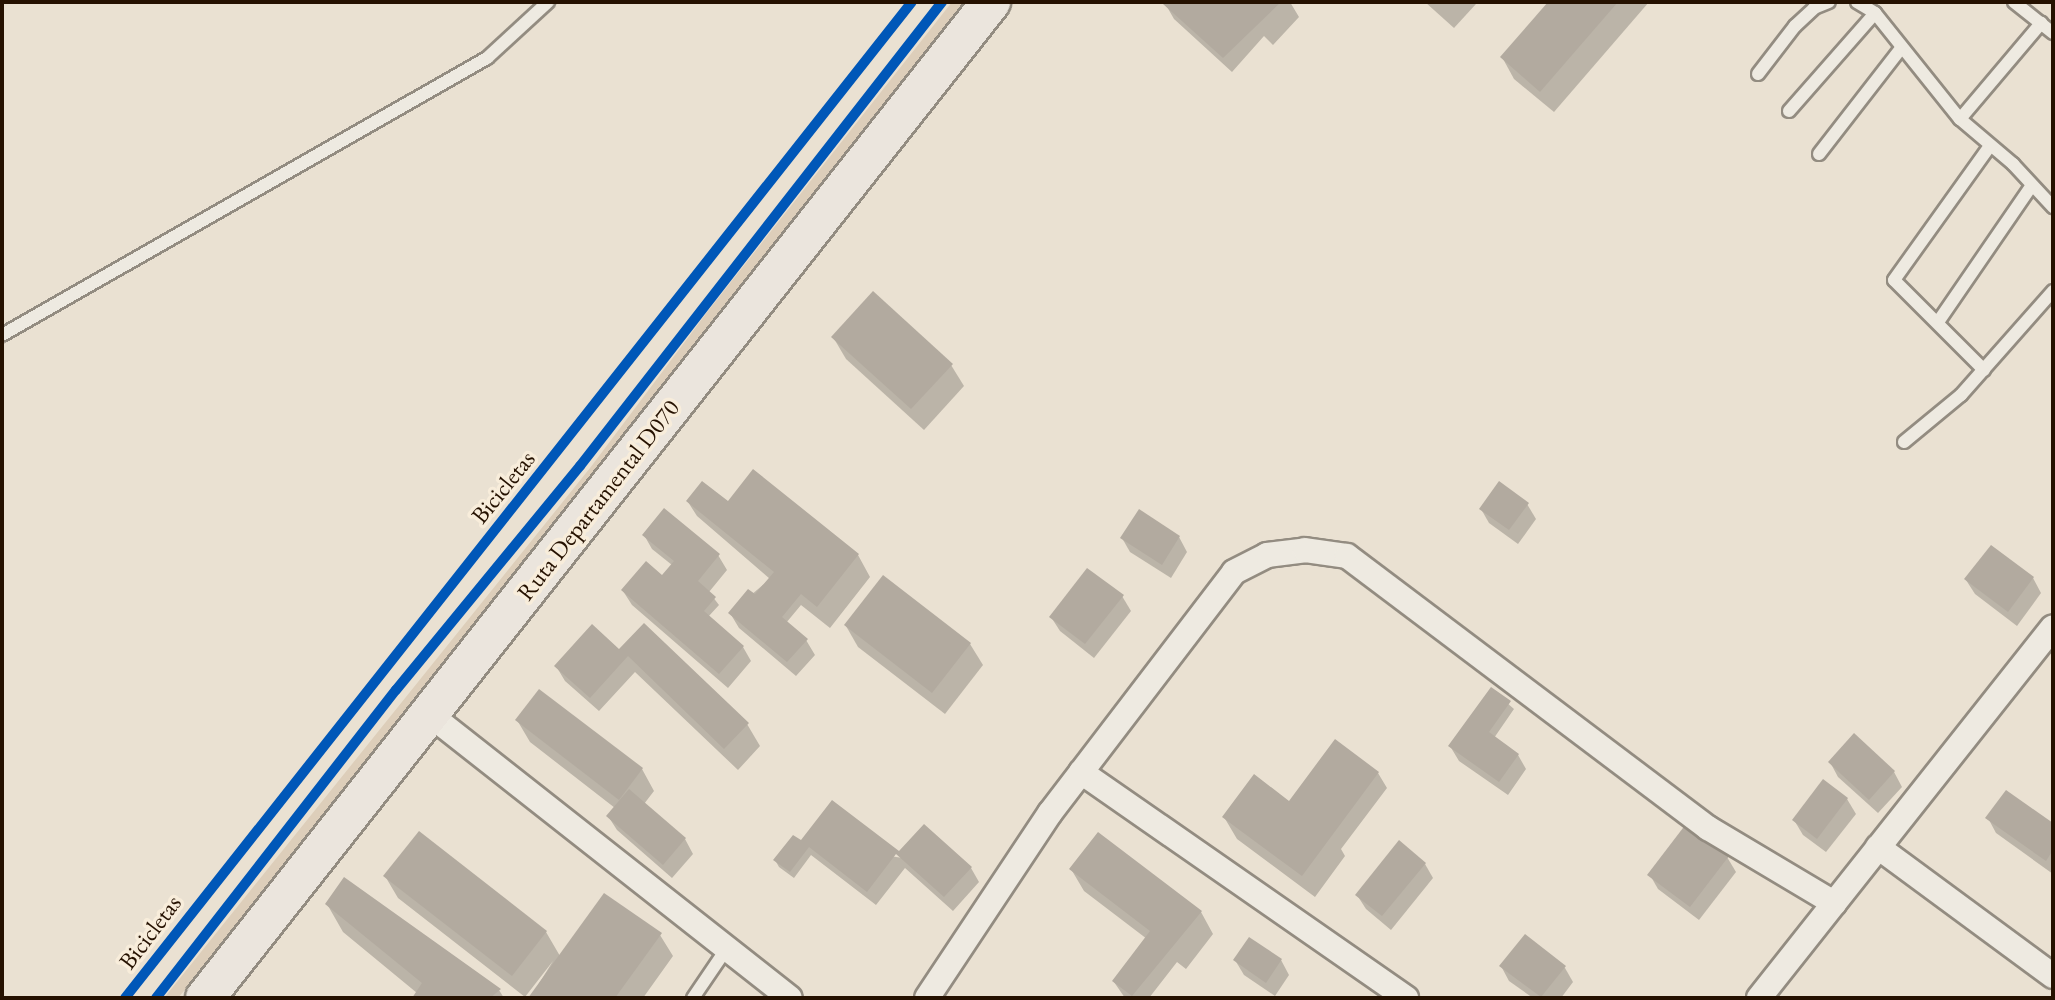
<!DOCTYPE html>
<style>
body{margin:0}
#map{position:relative;width:2055px;height:1000px;overflow:hidden;background:#eae1d2;font-family:"EB Garamond",serif}
div>[style]{position:absolute}
.green>*{inset:0;background:#ddceba}
.shadow>*{inset:0;background:#0003}
.building>*{inset:0;background:#b2aa9f}
.roads{filter:drop-shadow(2px 0 #938c81) drop-shadow(-2px 0 #938c81) drop-shadow(0 2px #938c81) drop-shadow(0 -2px #938c81)}
.service>*{height:12px;margin:-6px;padding:0 6px;transform-origin:6px;border-radius:6px;background:#eeeae1}
.minor>*{height:24px;margin:-12px;padding:0 12px;transform-origin:12px;border-radius:12px;background:#eeeae1}
.primary>*{height:38px;margin:-19px;padding:0 19px;transform-origin:19px;border-radius:19px;background:#ebe5dd}
.cycleway>*{height:10px;margin:-5px;padding:0 5px;transform-origin:5px;border-radius:5px;background:#0057b8}
span{translate:-50% -50%;white-space:nowrap;text-align:center;line-height:1.15;-webkit-text-stroke:7px #f8eddb;paint-order:stroke}
.street-label{font-size:24px;color:#251100}
.frame{position:absolute;inset:0;border:4px solid #251100;pointer-events:none}
</style>
<div id="map">
<div class="green">
<div style="clip-path:polygon(952px 2px,970px 2px,246px 917px,178px 998px,164px 998px,590px 468px,708px 311px)"></div>
</div>
<div class="shadow">
<div style="clip-path:polygon(1168px 2px,1290px 2px,1299px 17px,1273px 45px,1264px 36px,1232px 72px,1174px 19px,1166px 5px)"></div>
<div style="clip-path:polygon(1425px 2px,1475px 2px,1476px 4px,1454px 28px)"></div>
<div style="clip-path:polygon(1550px 2px,1649px 2px,1554px 112px,1514px 79px,1502px 57px)"></div>
<div style="clip-path:polygon(833px 337px,951px 365px,964px 386px,924px 430px,846px 359px)"></div>
<div style="clip-path:polygon(688px 502px,728px 503px,858px 555px,870px 577px,830px 628px,801px 605px,786px 623px,806px 640px,815px 655px,796px 676px,739px 628px,730px 613px,770px 579px,697px 516px)"></div>
<div style="clip-path:polygon(1527px 504px,1536px 519px,1518px 544px,1489px 523px,1481px 509px)"></div>
<div style="clip-path:polygon(644px 535px,718px 555px,727px 570px,709px 592px,719px 605px,708px 617px,743px 647px,751px 661px,728px 688px,632px 605px,623px 591px,662px 577px,672px 565px,652px 549px)"></div>
<div style="clip-path:polygon(1179px 537px,1187px 552px,1171px 578px,1130px 552px,1122px 538px)"></div>
<div style="clip-path:polygon(2033px 578px,2041px 593px,2017px 626px,1975px 594px,1966px 580px)"></div>
<div style="clip-path:polygon(1122px 596px,1131px 611px,1094px 658px,1060px 631px,1051px 617px)"></div>
<div style="clip-path:polygon(846px 626px,970px 644px,983px 665px,945px 714px,858px 647px)"></div>
<div style="clip-path:polygon(621px 649px,747px 724px,760px 746px,738px 770px,635px 672px,599px 711px,565px 681px,556px 666px,625px 656px)"></div>
<div style="clip-path:polygon(1491px 689px,1514px 709px,1494px 738px,1518px 755px,1526px 769px,1508px 795px,1459px 761px,1450px 746px)"></div>
<div style="clip-path:polygon(517px 720px,642px 769px,654px 791px,644px 804px,685px 839px,693px 854px,672px 878px,617px 830px,608px 816px,615px 808px,530px 742px)"></div>
<div style="clip-path:polygon(1854px 736px,1894px 772px,1902px 787px,1878px 813px,1838px 777px,1830px 762px)"></div>
<div style="clip-path:polygon(1378px 773px,1387px 788px,1341px 849px,1345px 856px,1315px 897px,1237px 839px,1224px 817px,1290px 803px)"></div>
<div style="clip-path:polygon(1823px 781px,1847px 799px,1856px 814px,1826px 852px,1803px 835px,1794px 820px)"></div>
<div style="clip-path:polygon(2007px 792px,2053px 825px,2053px 874px,1996px 833px,1988px 818px)"></div>
<div style="clip-path:polygon(801px 843px,971px 868px,979px 882px,953px 911px,905px 868px,876px 905px,811px 855px,794px 878px,779px 867px,775px 860px)"></div>
<div style="clip-path:polygon(1727px 857px,1736px 872px,1699px 920px,1658px 889px,1650px 875px)"></div>
<div style="clip-path:polygon(1425px 864px,1433px 878px,1391px 930px,1366px 909px,1357px 895px)"></div>
<div style="clip-path:polygon(1071px 869px,1201px 912px,1213px 934px,1186px 969px,1177px 962px,1149px 998px,1125px 998px,1114px 982px,1147px 939px,1084px 891px)"></div>
<div style="clip-path:polygon(385px 876px,546px 932px,560px 956px,660px 935px,673px 956px,643px 998px,530px 998px,553px 961px,525px 997px,398px 898px)"></div>
<div style="clip-path:polygon(327px 904px,499px 990px,504px 998px,414px 998px,417px 993px,343px 932px)"></div>
<div style="clip-path:polygon(1526px 937px,1565px 968px,1573px 982px,1561px 998px,1533px 998px,1509px 981px,1501px 966px)"></div>
<div style="clip-path:polygon(1235px 960px,1281px 960px,1289px 975px,1275px 996px,1244px 975px)"></div>
</div>
<div class="building">
<div style="clip-path:polygon(1166px 2px,1281px 2px,1223px 58px,1163px 4px)"></div>
<div style="clip-path:polygon(1548px 2px,1618px 2px,1540px 92px,1500px 57px)"></div>
<div style="clip-path:polygon(873px 291px,953px 364px,911px 409px,831px 337px)"></div>
<div style="clip-path:polygon(753px 469px,859px 554px,817px 607px,801px 594px,782px 617px,808px 639px,787px 662px,728px 613px,748px 589px,755px 594px,774px 572px,686px 501px,702px 481px,728px 501px)"></div>
<div style="clip-path:polygon(1499px 481px,1529px 503px,1509px 530px,1479px 509px)"></div>
<div style="clip-path:polygon(664px 508px,720px 554px,698px 581px,716px 597px,704px 611px,744px 646px,719px 674px,621px 590px,646px 561px,662px 575px,674px 561px,642px 535px)"></div>
<div style="clip-path:polygon(1139px 509px,1180px 536px,1162px 565px,1120px 538px)"></div>
<div style="clip-path:polygon(1991px 545px,2034px 577px,2008px 612px,1964px 579px)"></div>
<div style="clip-path:polygon(1087px 568px,1124px 595px,1085px 644px,1049px 617px)"></div>
<div style="clip-path:polygon(883px 575px,971px 643px,932px 693px,844px 625px)"></div>
<div style="clip-path:polygon(644px 623px,749px 723px,724px 749px,628px 656px,590px 698px,554px 666px,592px 624px,619px 649px)"></div>
<div style="clip-path:polygon(1491px 687px,1511px 701px,1489px 732px,1519px 754px,1499px 782px,1448px 746px)"></div>
<div style="clip-path:polygon(539px 689px,643px 768px,619px 800px,515px 720px)"></div>
<div style="clip-path:polygon(1854px 733px,1895px 771px,1869px 800px,1828px 762px)"></div>
<div style="clip-path:polygon(1335px 739px,1379px 772px,1302px 876px,1222px 817px,1254px 774px,1289px 801px)"></div>
<div style="clip-path:polygon(1823px 779px,1848px 798px,1817px 839px,1792px 820px)"></div>
<div style="clip-path:polygon(629px 789px,686px 838px,663px 865px,606px 816px)"></div>
<div style="clip-path:polygon(2006px 790px,2053px 823px,2053px 850px,2046px 861px,1985px 818px)"></div>
<div style="clip-path:polygon(832px 800px,899px 851px,924px 824px,972px 867px,944px 897px,896px 854px,867px 892px,809px 847px,790px 872px,773px 860px,793px 835px,801px 840px)"></div>
<div style="clip-path:polygon(1686px 824px,1729px 856px,1690px 907px,1647px 875px)"></div>
<div style="clip-path:polygon(419px 831px,547px 931px,512px 976px,383px 876px)"></div>
<div style="clip-path:polygon(1098px 832px,1202px 911px,1132px 996px,1112px 981px,1150px 931px,1069px 869px)"></div>
<div style="clip-path:polygon(1399px 840px,1426px 863px,1382px 916px,1355px 895px)"></div>
<div style="clip-path:polygon(344px 877px,501px 989px,490px 998px,412px 998px,422px 983px,325px 904px)"></div>
<div style="clip-path:polygon(604px 893px,662px 933px,615px 998px,528px 998px)"></div>
<div style="clip-path:polygon(1525px 934px,1566px 966px,1541px 997px,1499px 966px)"></div>
<div style="clip-path:polygon(1249px 937px,1282px 959px,1266px 983px,1233px 960px)"></div>
</div>
<div class="roads">
<div class="service">
<div style="left:1857px;top:2px;width:21px;rotate:31deg"></div>
<div style="left:1875px;top:13px;width:136px;rotate:51.3deg"></div>
<div style="left:1960px;top:119px;width:70px;rotate:40.3deg"></div>
<div style="left:2013px;top:164px;width:59px;rotate:47.1deg"></div>
<div style="left:2014px;top:2px;width:50px;rotate:38.5deg"></div>
<div style="left:1758px;top:74px;width:61px;rotate:-52.4deg"></div>
<div style="left:1795px;top:26px;width:26px;rotate:-43deg"></div>
<div style="left:1814px;top:8px;width:16px;rotate:-22deg"></div>
<div style="left:1789px;top:111px;width:130px;rotate:-48.7deg"></div>
<div style="left:1960px;top:119px;width:126px;rotate:-49.8deg"></div>
<div style="left:1819px;top:154px;width:135px;rotate:-52.2deg"></div>
<div style="left:1938px;top:322px;width:166px;rotate:-55.5deg"></div>
<div style="left:2px;top:335px;width:559px;rotate:-29.73deg"></div>
<div style="left:487px;top:58px;width:83px;rotate:-42.6deg"></div>
<div style="left:1984px;top:370px;width:127px;rotate:-135deg"></div>
<div style="left:1894px;top:280px;width:165px;rotate:-54.4deg"></div>
<div style="left:1904px;top:442px;width:74px;rotate:-39.5deg"></div>
<div style="left:1961px;top:395px;width:139px;rotate:-48.5deg"></div>
<div style="left:693px;top:998px;width:60px;rotate:-55.8deg"></div>
</div>
<div class="minor">
<div style="left:429px;top:714px;width:459px;rotate:38.2deg"></div>
<div style="left:1081px;top:772px;width:396px;rotate:34.8deg"></div>
<div style="left:1878px;top:847px;width:217px;rotate:36.4deg"></div>
<div style="left:927px;top:998px;width:222px;rotate:-56.4deg"></div>
<div style="left:1050px;top:813px;width:303px;rotate:-52.6deg"></div>
<div style="left:1234px;top:572px;width:37px;rotate:-27deg"></div>
<div style="left:1267px;top:555px;width:38px;rotate:-7deg"></div>
<div style="left:1305px;top:550px;width:42px;rotate:8.1deg"></div>
<div style="left:1347px;top:556px;width:452px;rotate:37deg"></div>
<div style="left:1708px;top:828px;width:147px;rotate:30.8deg"></div>
<div style="left:1759px;top:998px;width:473px;rotate:-51.6deg"></div>
</div>
<div class="primary">
<div style="left:205px;top:998px;width:1269px;rotate:-51.72deg"></div>
</div>
</div>
<div class="cycleway">
<div style="left:125px;top:998px;width:1269px;rotate:-51.69deg"></div>
<div style="left:156px;top:998px;width:390px;rotate:-52.1deg"></div>
<div style="left:396px;top:690px;width:290px;rotate:-50.6deg"></div>
<div style="left:580px;top:466px;width:589px;rotate:-52.04deg"></div>
</div>
<div class="street-label">
<span style="left:503px;top:487px;rotate:-51deg">Bicicletas</span>
<span style="left:598px;top:500px;rotate:-52deg">Ruta Departamental D070</span>
<span style="left:150px;top:932px;rotate:-53deg">Bicicletas</span>
</div>
<div class="frame"></div>
</div>
